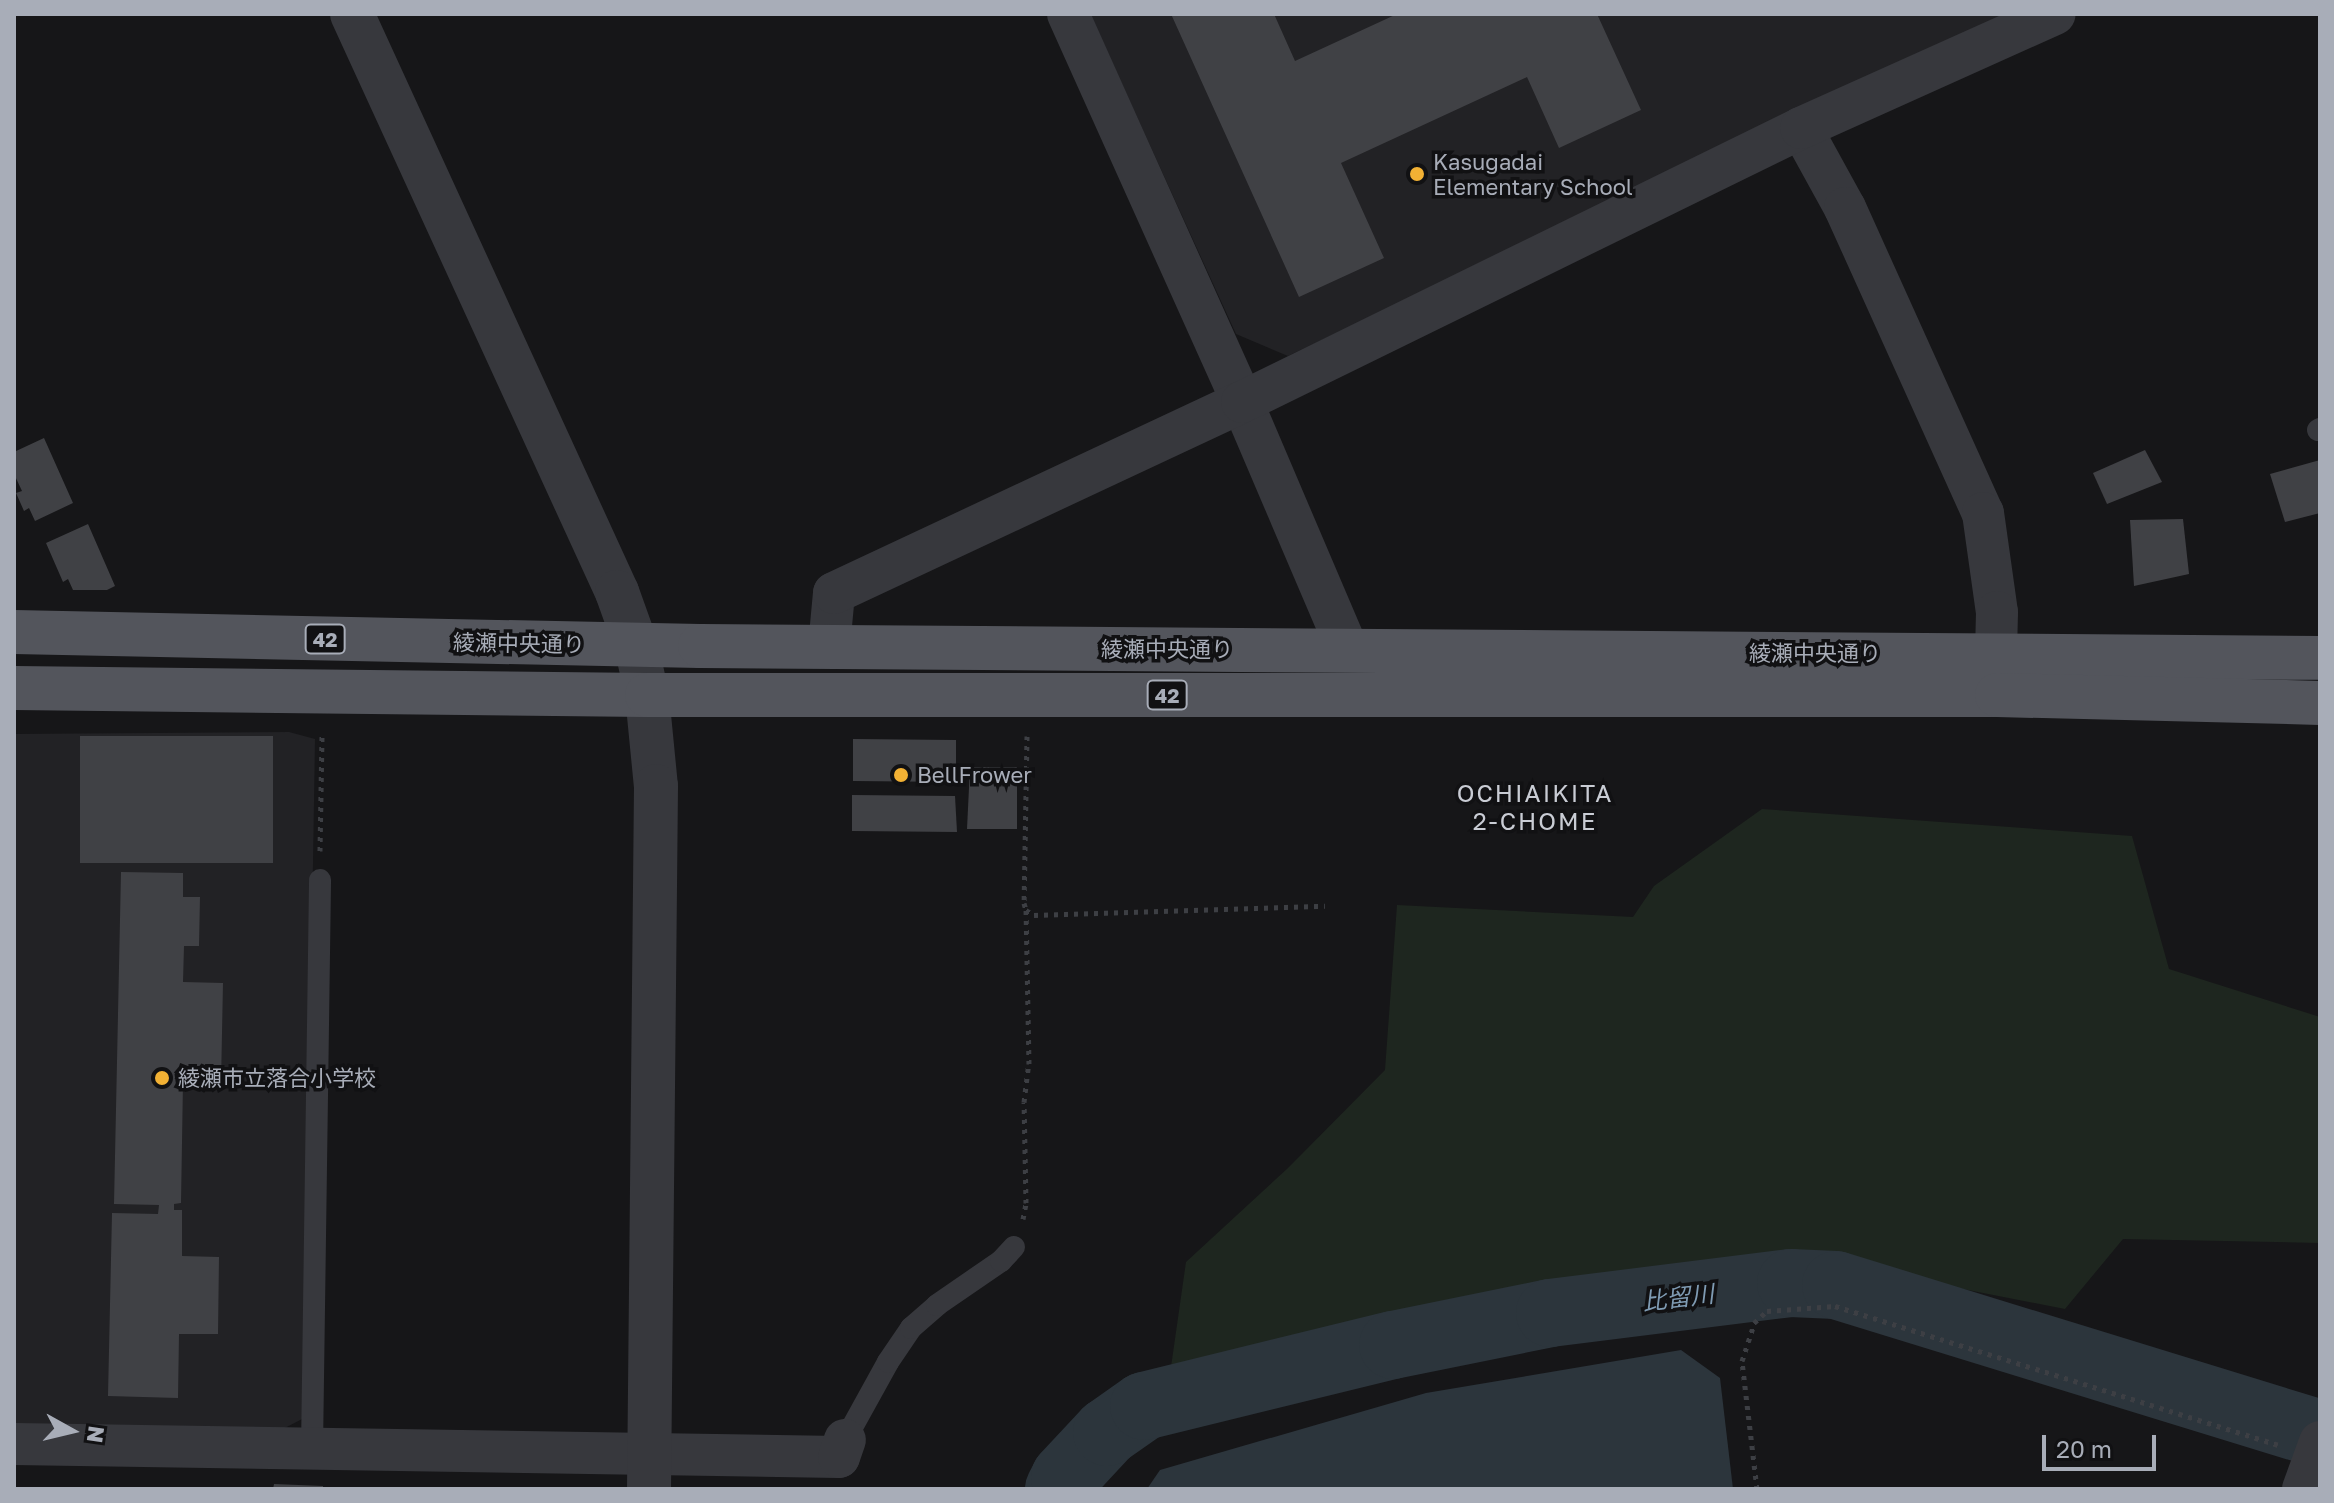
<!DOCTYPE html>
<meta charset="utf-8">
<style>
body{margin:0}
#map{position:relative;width:2334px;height:1503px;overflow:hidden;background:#161618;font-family:"Golos Text","Noto Sans JP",sans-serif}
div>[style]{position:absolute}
.built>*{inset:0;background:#222225}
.green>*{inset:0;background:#1e261f}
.water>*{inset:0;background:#2c353c}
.river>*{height:68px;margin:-34px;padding:0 34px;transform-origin:34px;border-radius:34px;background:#2c353c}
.building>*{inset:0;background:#404145}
.path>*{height:5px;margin-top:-2.5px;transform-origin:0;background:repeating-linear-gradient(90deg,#3d3f44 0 4px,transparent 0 10px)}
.service>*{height:22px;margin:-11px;padding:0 11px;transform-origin:11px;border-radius:11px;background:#37383d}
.minor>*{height:42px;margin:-21px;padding:0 21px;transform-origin:21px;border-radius:21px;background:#37383d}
.tertiary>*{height:44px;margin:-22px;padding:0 22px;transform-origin:22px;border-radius:22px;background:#37383d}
.primary>*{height:44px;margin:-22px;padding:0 22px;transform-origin:22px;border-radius:22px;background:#53555c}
.dots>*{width:22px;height:22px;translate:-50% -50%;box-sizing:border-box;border:4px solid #111113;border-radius:50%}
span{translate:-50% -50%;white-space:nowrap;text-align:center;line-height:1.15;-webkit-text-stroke:7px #111113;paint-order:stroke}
.shield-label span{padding:2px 6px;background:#111113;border:2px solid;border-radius:6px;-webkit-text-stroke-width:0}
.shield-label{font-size:20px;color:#a8adb8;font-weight:700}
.poi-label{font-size:22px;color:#a8adb8}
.left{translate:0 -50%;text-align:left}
.street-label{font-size:22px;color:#a8adb8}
.neighbourhood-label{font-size:24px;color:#c9ccd4;letter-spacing:2px}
.water-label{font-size:24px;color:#7f9bb3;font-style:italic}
.frame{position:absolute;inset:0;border:16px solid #a8adb8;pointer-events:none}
.north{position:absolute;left:32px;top:1391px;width:80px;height:80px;-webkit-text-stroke:6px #111113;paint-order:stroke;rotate:98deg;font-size:22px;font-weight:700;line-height:32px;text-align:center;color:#a8adb8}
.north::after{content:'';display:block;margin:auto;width:28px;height:36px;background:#a8adb8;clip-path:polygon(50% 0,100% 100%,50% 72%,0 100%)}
.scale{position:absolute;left:2042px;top:1435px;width:114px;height:36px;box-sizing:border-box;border:4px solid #a8adb8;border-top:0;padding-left:10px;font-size:24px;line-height:28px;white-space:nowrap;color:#a8adb8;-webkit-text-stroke:6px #111113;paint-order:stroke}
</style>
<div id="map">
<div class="built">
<div style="clip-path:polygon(1090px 14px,2009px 14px,1288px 356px,1236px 334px)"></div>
<div style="clip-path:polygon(289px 732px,315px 739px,304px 1418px,279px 1431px,14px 1428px,14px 734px)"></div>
</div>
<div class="green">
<div style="clip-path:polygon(1762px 809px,2132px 836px,2169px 969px,2320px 1017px,2320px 1243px,2123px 1239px,2065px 1309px,1785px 1254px,1171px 1367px,1186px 1262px,1288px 1168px,1385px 1070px,1397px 905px,1633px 917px,1654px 886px)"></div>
</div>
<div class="water">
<div style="clip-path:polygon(1681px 1350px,1720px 1378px,1733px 1489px,1147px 1489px,1160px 1470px,1426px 1393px)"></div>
</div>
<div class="river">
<div style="left:1059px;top:1489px;width:13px;rotate:-63deg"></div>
<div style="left:1065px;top:1477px;width:62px;rotate:-47deg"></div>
<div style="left:1107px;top:1432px;width:45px;rotate:-35.1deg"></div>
<div style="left:1144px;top:1406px;width:256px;rotate:-13.8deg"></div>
<div style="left:1393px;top:1345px;width:160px;rotate:-11.5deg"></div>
<div style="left:1550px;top:1313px;width:243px;rotate:-7.1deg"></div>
<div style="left:1791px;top:1283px;width:45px;rotate:2.5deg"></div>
<div style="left:1836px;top:1285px;width:506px;rotate:17.11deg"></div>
</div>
<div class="building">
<div style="clip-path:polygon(1171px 14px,1274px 14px,1295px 61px,1397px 14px,1597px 14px,1641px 110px,1559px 148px,1527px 77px,1341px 163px,1384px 258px,1299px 297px)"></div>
<div style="clip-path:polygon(44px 438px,73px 503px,35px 521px,29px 508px,24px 511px,16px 493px,22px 491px,14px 474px,14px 452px)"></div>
<div style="clip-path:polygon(2145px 450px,2162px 482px,2107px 504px,2093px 473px)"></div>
<div style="clip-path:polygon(2320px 460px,2320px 513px,2285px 522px,2270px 474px)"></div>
<div style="clip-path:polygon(2183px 519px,2189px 574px,2134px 586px,2130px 520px)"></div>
<div style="clip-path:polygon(88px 524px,115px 586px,107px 590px,73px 590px,68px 579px,63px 582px,46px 543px)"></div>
<div style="clip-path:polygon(80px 736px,273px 736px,273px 863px,80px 863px)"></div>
<div style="clip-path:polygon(853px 739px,956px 740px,956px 782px,853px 781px)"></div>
<div style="clip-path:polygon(970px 767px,1017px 767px,1017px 829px,967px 829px)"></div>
<div style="clip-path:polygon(852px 795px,955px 796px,957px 832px,852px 831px)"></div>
<div style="clip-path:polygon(121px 872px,183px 873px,183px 897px,200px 897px,199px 946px,184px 946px,183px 982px,223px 983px,221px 1083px,183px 1082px,181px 1203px,174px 1204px,174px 1210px,182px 1210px,182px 1256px,219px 1257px,218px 1334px,179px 1334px,178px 1398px,108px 1396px,112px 1213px,158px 1214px,159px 1205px,114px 1204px)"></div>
<div style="clip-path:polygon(274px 1484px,323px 1486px,323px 1489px,273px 1489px)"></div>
</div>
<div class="path">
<div style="left:1027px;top:736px;width:167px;rotate:91deg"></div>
<div style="left:1024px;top:903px;width:7px;rotate:74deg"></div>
<div style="left:1026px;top:910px;width:9px;rotate:32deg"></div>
<div style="left:1034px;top:915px;width:291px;rotate:-1.8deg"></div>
<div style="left:320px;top:851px;width:118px;rotate:-89deg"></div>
<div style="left:1023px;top:1219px;width:16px;rotate:-79deg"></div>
<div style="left:1026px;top:1203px;width:101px;rotate:-91.1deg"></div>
<div style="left:1024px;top:1102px;width:38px;rotate:-83deg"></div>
<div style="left:1029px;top:1064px;width:154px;rotate:-91.1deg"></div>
<div style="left:1757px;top:1489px;width:129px;rotate:-96.7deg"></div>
<div style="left:1742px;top:1361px;width:40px;rotate:-72deg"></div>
<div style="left:1754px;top:1323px;width:18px;rotate:-43deg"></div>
<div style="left:1767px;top:1311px;width:68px;rotate:-4.2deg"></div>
<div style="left:1835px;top:1306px;width:464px;rotate:17.4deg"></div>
</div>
<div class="service">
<div style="left:2318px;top:430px;width:2px;rotate:-27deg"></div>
<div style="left:845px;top:1440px;width:89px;rotate:-61.1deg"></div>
<div style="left:888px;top:1362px;width:41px;rotate:-55.9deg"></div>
<div style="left:911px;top:1328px;width:35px;rotate:-41deg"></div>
<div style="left:937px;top:1305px;width:78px;rotate:-34.5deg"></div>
<div style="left:1001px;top:1261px;width:19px;rotate:-47deg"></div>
<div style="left:312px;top:1449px;width:569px;rotate:-89.19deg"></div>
</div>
<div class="minor">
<div style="left:1068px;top:14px;width:425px;rotate:65.8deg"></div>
<div style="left:1242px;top:402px;width:270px;rotate:66.9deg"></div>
<div style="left:1801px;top:128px;width:91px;rotate:61.2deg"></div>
<div style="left:1845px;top:208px;width:335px;rotate:65.7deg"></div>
<div style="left:1983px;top:513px;width:100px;rotate:82deg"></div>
<div style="left:1997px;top:612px;width:42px;rotate:91.4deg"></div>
<div style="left:829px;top:647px;width:54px;rotate:-84.7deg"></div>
<div style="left:834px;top:593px;width:450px;rotate:-25.1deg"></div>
<div style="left:1242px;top:402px;width:623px;rotate:-26.11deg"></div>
<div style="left:1801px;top:128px;width:278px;rotate:-24.2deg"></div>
<div style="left:14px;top:1444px;width:825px;rotate:0.9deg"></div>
<div style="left:839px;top:1457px;width:18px;rotate:-71deg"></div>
<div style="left:2303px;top:1489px;width:50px;rotate:-70.1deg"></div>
</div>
<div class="tertiary">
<div style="left:352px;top:14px;width:636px;rotate:65.37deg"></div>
<div style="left:617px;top:592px;width:56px;rotate:70.3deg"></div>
<div style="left:636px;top:645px;width:51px;rotate:77.6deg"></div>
<div style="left:647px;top:695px;width:91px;rotate:84.4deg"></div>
<div style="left:656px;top:786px;width:703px;rotate:90.57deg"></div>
</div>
<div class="primary">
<div style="left:14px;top:632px;width:686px;rotate:1.17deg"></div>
<div style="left:700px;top:646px;width:1620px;rotate:0.42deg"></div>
<div style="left:14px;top:688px;width:633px;rotate:0.63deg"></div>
<div style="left:647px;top:695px;width:1350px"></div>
<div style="left:1997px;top:695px;width:323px;rotate:1.4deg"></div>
</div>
<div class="dots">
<div style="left:1417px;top:174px;background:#f2b134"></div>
<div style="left:901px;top:775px;background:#f2b134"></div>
<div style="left:162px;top:1078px;background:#f2b134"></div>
</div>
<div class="shield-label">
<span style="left:325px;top:639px">42</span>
<span style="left:1167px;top:695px">42</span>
</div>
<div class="poi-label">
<span class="left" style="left:1433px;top:174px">Kasugadai<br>Elementary School</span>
<span class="left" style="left:917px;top:775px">BellFrower</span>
<span class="left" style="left:178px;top:1078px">綾瀬市立落合小学校</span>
</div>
<div class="street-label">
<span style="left:519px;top:643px;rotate:1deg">綾瀬中央通り</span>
<span style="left:1167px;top:649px">綾瀬中央通り</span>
<span style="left:1815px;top:653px">綾瀬中央通り</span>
</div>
<div class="neighbourhood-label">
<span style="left:1535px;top:807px">OCHIAIKITA<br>2-CHOME</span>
</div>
<div class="water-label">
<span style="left:1678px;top:1297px;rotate:-7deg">比留川</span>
</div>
<div class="frame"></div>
<div class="north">N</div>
<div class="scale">20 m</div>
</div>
